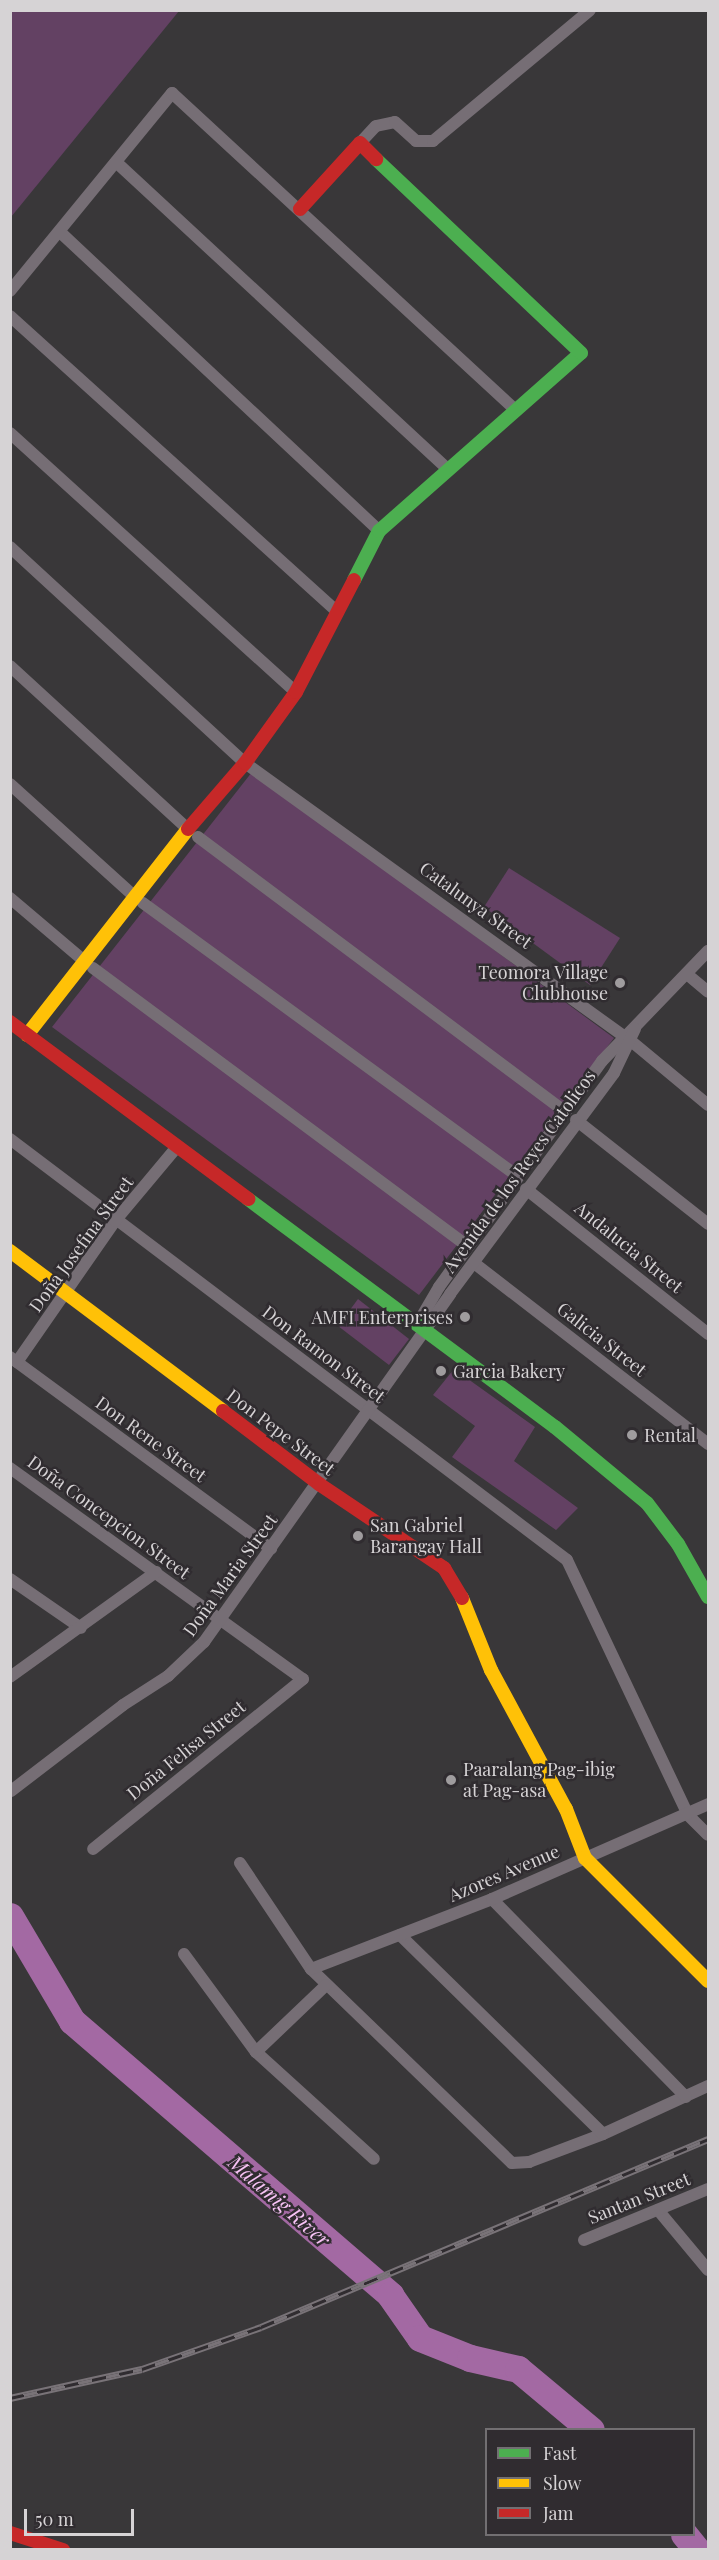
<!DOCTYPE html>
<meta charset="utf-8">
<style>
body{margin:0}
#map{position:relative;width:719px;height:2560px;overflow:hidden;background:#393739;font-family:"Playfair Display",serif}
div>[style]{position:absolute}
.green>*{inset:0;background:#634163}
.river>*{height:27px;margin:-13.5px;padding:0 13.5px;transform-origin:13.5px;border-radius:13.5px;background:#a369a3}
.street>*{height:12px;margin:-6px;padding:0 6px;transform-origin:6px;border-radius:6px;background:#766e75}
.fast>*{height:14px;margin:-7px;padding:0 7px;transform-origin:7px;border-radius:7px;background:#4caf50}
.slow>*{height:14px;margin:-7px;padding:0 7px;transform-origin:7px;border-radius:7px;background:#ffc107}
.jam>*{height:14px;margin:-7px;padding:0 7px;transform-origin:7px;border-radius:7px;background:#c62828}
.rail>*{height:7px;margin-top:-3.5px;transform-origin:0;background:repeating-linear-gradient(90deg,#302c30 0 14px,#797378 0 28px);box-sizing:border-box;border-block:2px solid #797378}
.dots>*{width:16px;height:16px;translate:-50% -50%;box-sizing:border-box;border:3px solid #302c30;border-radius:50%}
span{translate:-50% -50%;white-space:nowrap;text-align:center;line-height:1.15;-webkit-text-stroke:5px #302c30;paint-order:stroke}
.street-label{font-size:18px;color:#d6d3d5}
.poi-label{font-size:18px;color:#d6d3d5}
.right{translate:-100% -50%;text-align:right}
.left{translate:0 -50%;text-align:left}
.water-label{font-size:20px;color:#f7c3f5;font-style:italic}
.frame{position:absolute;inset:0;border:12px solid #d6d3d5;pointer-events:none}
.legend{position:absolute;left:485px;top:2428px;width:210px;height:108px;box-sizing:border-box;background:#302c30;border:2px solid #726f72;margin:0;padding:8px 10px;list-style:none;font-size:18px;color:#d6d3d5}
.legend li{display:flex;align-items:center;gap:12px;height:30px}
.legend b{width:30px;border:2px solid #726f72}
.scale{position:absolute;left:24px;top:2509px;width:110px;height:27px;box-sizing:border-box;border:3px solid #d6d3d5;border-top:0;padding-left:8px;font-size:18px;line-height:21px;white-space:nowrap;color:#d6d3d5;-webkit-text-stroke:4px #302c30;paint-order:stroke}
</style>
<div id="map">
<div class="green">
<div style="clip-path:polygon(11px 10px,179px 11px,11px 217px,10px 11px)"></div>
<div style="clip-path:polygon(252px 772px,614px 1038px,419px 1295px,52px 1027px)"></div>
<div style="clip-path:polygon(509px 868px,620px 938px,590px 985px,484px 907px)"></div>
<div style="clip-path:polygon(358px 1299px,409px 1339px,389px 1365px,338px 1326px)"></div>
<div style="clip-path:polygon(454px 1369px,535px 1427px,514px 1461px,578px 1508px,556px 1530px,452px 1457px,475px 1426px,433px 1395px)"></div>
</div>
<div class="river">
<div style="left:10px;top:1916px;width:122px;rotate:59.4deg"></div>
<div style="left:72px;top:2021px;width:420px;rotate:40.7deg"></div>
<div style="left:390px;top:2295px;width:52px;rotate:55.1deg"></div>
<div style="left:420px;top:2338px;width:54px;rotate:21.8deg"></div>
<div style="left:470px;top:2358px;width:49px;rotate:12.9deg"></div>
<div style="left:518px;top:2369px;width:95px;rotate:39.9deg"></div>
<div style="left:684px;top:2534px;width:21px;rotate:51deg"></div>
</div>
<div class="street">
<div style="left:360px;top:143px;width:23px;rotate:-47deg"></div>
<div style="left:376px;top:126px;width:19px;rotate:-12deg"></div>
<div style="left:395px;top:122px;width:28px;rotate:42deg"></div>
<div style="left:416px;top:141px;width:17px"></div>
<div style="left:433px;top:141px;width:204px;rotate:-39.8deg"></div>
<div style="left:116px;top:162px;width:451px;rotate:42.8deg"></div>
<div style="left:60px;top:232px;width:437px;rotate:43.1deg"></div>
<div style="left:10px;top:291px;width:256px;rotate:-50.7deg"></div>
<div style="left:172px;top:93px;width:467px;rotate:42.7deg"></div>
<div style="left:10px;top:316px;width:442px;rotate:42.1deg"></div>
<div style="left:10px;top:433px;width:386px;rotate:42.2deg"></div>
<div style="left:10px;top:547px;width:319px;rotate:42.6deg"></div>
<div style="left:245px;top:763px;width:476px;rotate:35.8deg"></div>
<div style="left:631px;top:1041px;width:100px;rotate:39.7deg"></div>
<div style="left:10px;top:666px;width:241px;rotate:42.5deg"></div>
<div style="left:10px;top:784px;width:170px;rotate:42.1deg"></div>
<div style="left:198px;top:837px;width:459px;rotate:36.8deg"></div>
<div style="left:10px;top:898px;width:96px;rotate:40.3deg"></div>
<div style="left:143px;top:903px;width:463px;rotate:36.1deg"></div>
<div style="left:93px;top:968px;width:467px;rotate:36.6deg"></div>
<div style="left:688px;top:975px;width:26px;rotate:40deg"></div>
<div style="left:576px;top:1120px;width:168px;rotate:38.2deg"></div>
<div style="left:10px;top:1139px;width:698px;rotate:37.08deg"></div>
<div style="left:567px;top:1560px;width:282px;rotate:64.6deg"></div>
<div style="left:688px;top:1815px;width:28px;rotate:45deg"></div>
<div style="left:526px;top:1189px;width:233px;rotate:38.5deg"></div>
<div style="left:474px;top:1263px;width:296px;rotate:37.7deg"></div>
<div style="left:418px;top:1323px;width:42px;rotate:-59.7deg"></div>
<div style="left:439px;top:1287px;width:279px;rotate:-54.2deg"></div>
<div style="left:602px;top:1061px;width:153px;rotate:-46.1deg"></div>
<div style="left:10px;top:1357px;width:324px;rotate:36.3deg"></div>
<div style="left:17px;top:1362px;width:172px;rotate:-55.2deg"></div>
<div style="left:115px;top:1221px;width:95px;rotate:-50.1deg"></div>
<div style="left:10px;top:1468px;width:361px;rotate:35.8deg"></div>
<div style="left:303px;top:1679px;width:270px;rotate:141deg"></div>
<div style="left:10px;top:1579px;width:86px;rotate:34.6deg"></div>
<div style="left:10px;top:1677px;width:180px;rotate:-35.7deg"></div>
<div style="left:11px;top:1791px;width:141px;rotate:-37.5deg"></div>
<div style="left:123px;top:1705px;width:54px;rotate:-32.8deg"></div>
<div style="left:168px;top:1676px;width:50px;rotate:-43.4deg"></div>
<div style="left:204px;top:1642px;width:426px;rotate:-54.7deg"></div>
<div style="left:450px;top:1294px;width:275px;rotate:-53.4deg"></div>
<div style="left:614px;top:1073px;width:49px;rotate:-64.5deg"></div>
<div style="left:240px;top:1863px;width:128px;rotate:56.2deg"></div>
<div style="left:311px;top:1969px;width:279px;rotate:44deg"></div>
<div style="left:512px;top:2163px;width:17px;rotate:-3deg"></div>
<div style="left:529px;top:2162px;width:79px;rotate:-20.7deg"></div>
<div style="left:603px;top:2134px;width:115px;rotate:-24.6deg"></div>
<div style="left:492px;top:1899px;width:277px;rotate:45.6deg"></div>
<div style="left:400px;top:1935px;width:284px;rotate:44.4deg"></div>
<div style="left:184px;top:1954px;width:122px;rotate:53.7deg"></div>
<div style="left:256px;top:2052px;width:159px;rotate:42.2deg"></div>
<div style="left:311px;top:1969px;width:194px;rotate:-21.1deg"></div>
<div style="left:492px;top:1899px;width:236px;rotate:-23.7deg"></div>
<div style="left:256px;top:2052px;width:97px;rotate:-43.7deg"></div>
<div style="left:658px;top:2210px;width:78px;rotate:50.2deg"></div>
<div style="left:584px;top:2240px;width:134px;rotate:-22.4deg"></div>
</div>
<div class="fast">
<div style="left:354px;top:580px;width:55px;rotate:-63deg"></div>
<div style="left:379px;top:531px;width:269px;rotate:-41.4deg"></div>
<div style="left:581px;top:353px;width:282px;rotate:-136.6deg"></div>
<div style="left:248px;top:1199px;width:382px;rotate:36.6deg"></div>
<div style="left:555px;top:1427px;width:119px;rotate:39.6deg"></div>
<div style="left:647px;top:1503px;width:51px;rotate:52.9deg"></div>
<div style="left:678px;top:1544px;width:61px;rotate:60.5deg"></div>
</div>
<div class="slow">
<div style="left:27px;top:1035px;width:261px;rotate:-52deg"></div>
<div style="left:10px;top:1251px;width:266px;rotate:36.9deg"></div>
<div style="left:462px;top:1598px;width:78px;rotate:68.1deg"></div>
<div style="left:491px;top:1670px;width:158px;rotate:61.7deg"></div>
<div style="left:566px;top:1809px;width:53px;rotate:68.8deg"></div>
<div style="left:585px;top:1858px;width:174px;rotate:45deg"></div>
</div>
<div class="jam">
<div style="left:300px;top:209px;width:89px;rotate:-47.7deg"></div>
<div style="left:360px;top:143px;width:23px;rotate:45deg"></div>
<div style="left:188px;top:829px;width:87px;rotate:-49.2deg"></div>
<div style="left:245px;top:763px;width:87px;rotate:-54.3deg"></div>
<div style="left:296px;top:692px;width:126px;rotate:-62.6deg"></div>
<div style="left:10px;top:1022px;width:297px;rotate:36.6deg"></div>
<div style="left:223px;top:1411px;width:121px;rotate:37.2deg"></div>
<div style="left:319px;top:1484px;width:151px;rotate:33.9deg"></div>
<div style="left:444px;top:1568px;width:35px;rotate:59deg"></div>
<div style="left:10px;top:2533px;width:56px;rotate:17.8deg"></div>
</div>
<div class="rail">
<div style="left:10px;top:2398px;width:135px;rotate:-12.4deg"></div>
<div style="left:142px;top:2369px;width:126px;rotate:-19.4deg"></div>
<div style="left:261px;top:2327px;width:485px;rotate:-22.8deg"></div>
</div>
<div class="dots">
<div style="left:620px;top:983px;background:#9f9c9e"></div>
<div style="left:465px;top:1317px;background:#9f9c9e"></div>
<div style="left:441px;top:1371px;background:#9f9c9e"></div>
<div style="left:632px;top:1435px;background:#9f9c9e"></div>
<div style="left:358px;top:1536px;background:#9f9c9e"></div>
<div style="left:451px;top:1780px;background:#9f9c9e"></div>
</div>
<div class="street-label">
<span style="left:476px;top:905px;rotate:36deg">Catalunya Street</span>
<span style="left:519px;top:1171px;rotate:-54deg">Avenida de los Reyes Catolicos</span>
<span style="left:81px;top:1244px;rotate:-54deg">Doña Josefina Street</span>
<span style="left:629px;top:1247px;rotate:39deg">Andalucia Street</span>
<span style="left:602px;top:1339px;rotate:38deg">Galicia Street</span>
<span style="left:324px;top:1354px;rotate:37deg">Don Ramon Street</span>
<span style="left:281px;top:1432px;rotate:37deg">Don Pepe Street</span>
<span style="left:151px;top:1439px;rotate:36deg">Don Rene Street</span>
<span style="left:109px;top:1517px;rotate:36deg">Doña Concepcion Street</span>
<span style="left:230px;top:1575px;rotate:-54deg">Doña Maria Street</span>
<span style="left:186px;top:1750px;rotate:-39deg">Doña Felisa Street</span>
<span style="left:504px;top:1873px;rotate:-23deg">Azores Avenue</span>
<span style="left:639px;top:2198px;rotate:-22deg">Santan Street</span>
</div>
<div class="poi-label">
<span class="right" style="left:608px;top:983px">Teomora Village<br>Clubhouse</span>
<span class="right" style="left:453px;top:1317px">AMFI Enterprises</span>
<span class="left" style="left:453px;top:1371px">Garcia Bakery</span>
<span class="left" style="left:644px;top:1435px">Rental</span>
<span class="left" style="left:370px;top:1536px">San Gabriel<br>Barangay Hall</span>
<span class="left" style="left:463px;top:1780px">Paaralang Pag-ibig<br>at Pag-asa</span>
</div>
<div class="water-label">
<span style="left:280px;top:2200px;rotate:41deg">Malamig River</span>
</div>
<div class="frame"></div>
<ul class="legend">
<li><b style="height:8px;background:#4caf50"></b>Fast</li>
<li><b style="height:8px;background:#ffc107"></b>Slow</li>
<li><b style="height:8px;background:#c62828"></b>Jam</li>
</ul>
<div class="scale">50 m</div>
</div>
